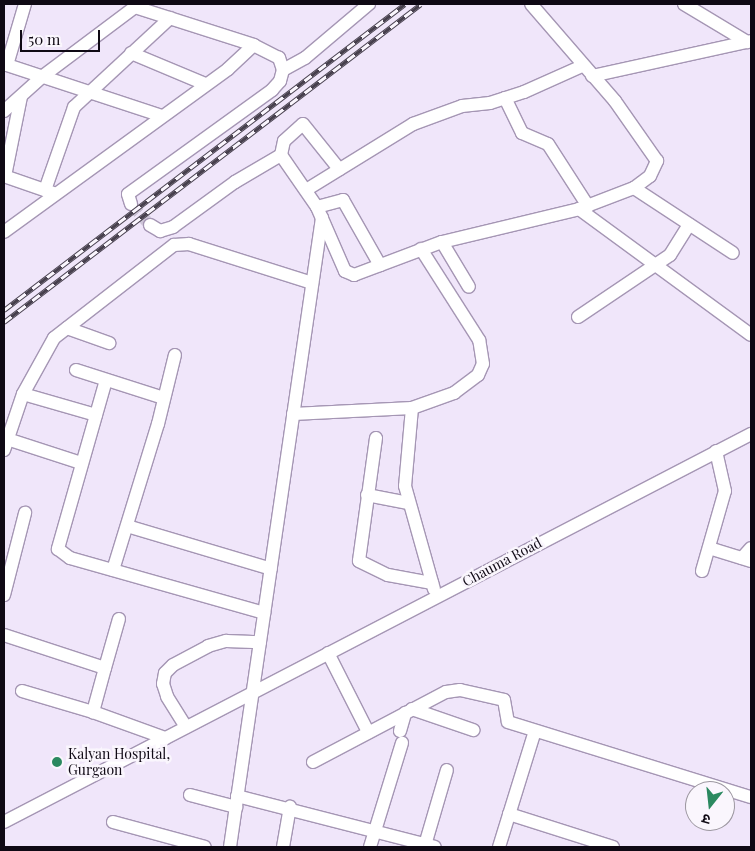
<!DOCTYPE html>
<meta charset="utf-8">
<style>
body{margin:0}
#map{position:relative;width:755px;height:851px;overflow:hidden;background:#f0e6fa;font-family:"Playfair Display","Noto Sans Devanagari",serif}
div>[style]{position:absolute}
.minor-tunnel>*{height:12px;margin-top:-6px;transform-origin:0;background:repeating-linear-gradient(90deg,#cec5d8 0 12px,transparent 0 18px)}
.roads{filter:drop-shadow(1px 0 #a596b4) drop-shadow(-1px 0 #a596b4) drop-shadow(0 1px #a596b4) drop-shadow(0 -1px #a596b4)}
.minor>*{height:12px;margin:-6px;padding:0 6px;transform-origin:6px;border-radius:6px;background:#fff}
.rail>*{height:5px;margin-top:-2.5px;transform-origin:0;background:repeating-linear-gradient(90deg,#faf6fd 0 9px,#47404d 0 18px);box-sizing:border-box;border-block:1px solid #47404d}
.dots>*{width:14px;height:14px;translate:-50% -50%;box-sizing:border-box;border:2px solid #faf6fd;border-radius:50%}
span{translate:-50% -50%;white-space:nowrap;text-align:center;line-height:1.15;-webkit-text-stroke:5px #faf6fd;paint-order:stroke}
.street-label{font-size:14px;color:#0f0914}
.poi-label{font-size:14px;color:#0f0914}
.left{translate:0 -50%;text-align:left}
.frame{position:absolute;inset:0;border:5px solid #0f0914;pointer-events:none}
.north{position:absolute;left:685px;top:781px;width:50px;height:50px;box-sizing:border-box;background:#faf6fd;border:1px solid #9c97a0;border-radius:50%;rotate:196deg;font-size:14px;font-weight:700;line-height:20px;text-align:center;color:#0f0914}
.north::after{content:'';display:block;margin:auto;width:18px;height:22px;background:#2b8960;clip-path:polygon(50% 0,100% 100%,50% 72%,0 100%)}
.scale{position:absolute;left:20px;top:30px;width:80px;height:22px;box-sizing:border-box;border:2px solid #0f0914;border-top:0;padding-left:6px;font-size:15px;line-height:18px;white-space:nowrap;color:#0f0914;-webkit-text-stroke:4px #faf6fd;paint-order:stroke}
</style>
<div id="map">
<div class="minor-tunnel">
<div style="left:131px;top:204px;width:28px;rotate:48deg"></div>
</div>
<div class="roads">
<div class="minor">
<div style="left:684px;top:4px;width:74px;rotate:31.1deg"></div>
<div style="left:131px;top:53px;width:80px;rotate:22.7deg"></div>
<div style="left:4px;top:64px;width:166px;rotate:18.2deg"></div>
<div style="left:7px;top:65px;width:64px;rotate:-73.6deg"></div>
<div style="left:283px;top:70px;width:25px;rotate:-29deg"></div>
<div style="left:305px;top:58px;width:84px;rotate:-40.2deg"></div>
<div style="left:592px;top:76px;width:163px;rotate:-12.4deg"></div>
<div style="left:505px;top:98px;width:39px;rotate:64deg"></div>
<div style="left:522px;top:133px;width:28px;rotate:23deg"></div>
<div style="left:548px;top:144px;width:74px;rotate:57.2deg"></div>
<div style="left:4px;top:111px;width:52px;rotate:-41.9deg"></div>
<div style="left:43px;top:76px;width:120px;rotate:-36.9deg"></div>
<div style="left:281px;top:155px;width:14px;rotate:-78deg"></div>
<div style="left:284px;top:141px;width:25px;rotate:-42deg"></div>
<div style="left:303px;top:124px;width:58px;rotate:51.3deg"></div>
<div style="left:4px;top:176px;width:52px;rotate:19.1deg"></div>
<div style="left:5px;top:176px;width:81px;rotate:-78.6deg"></div>
<div style="left:634px;top:188px;width:118px;rotate:33.3deg"></div>
<div style="left:45px;top:190px;width:88px;rotate:-70.7deg"></div>
<div style="left:74px;top:107px;width:131px;rotate:-42.8deg"></div>
<div style="left:306px;top:190px;width:126px;rotate:-31.7deg"></div>
<div style="left:413px;top:124px;width:52px;rotate:-20.2deg"></div>
<div style="left:462px;top:106px;width:28px;rotate:-6deg"></div>
<div style="left:490px;top:103px;width:36px;rotate:-18deg"></div>
<div style="left:524px;top:92px;width:64px;rotate:-24.1deg"></div>
<div style="left:131px;top:204px;width:10px;rotate:-107deg"></div>
<div style="left:128px;top:194px;width:178px;rotate:-35.8deg"></div>
<div style="left:272px;top:90px;width:12px;rotate:-48deg"></div>
<div style="left:280px;top:81px;width:11px;rotate:-75deg"></div>
<div style="left:283px;top:70px;width:13px;rotate:-108deg"></div>
<div style="left:279px;top:58px;width:28px;rotate:-153deg"></div>
<div style="left:254px;top:45px;width:125px;rotate:-162.3deg"></div>
<div style="left:317px;top:207px;width:27px;rotate:-15deg"></div>
<div style="left:343px;top:200px;width:75px;rotate:60.4deg"></div>
<div style="left:579px;top:209px;width:213px;rotate:36.2deg"></div>
<div style="left:150px;top:225px;width:12px;rotate:31deg"></div>
<div style="left:160px;top:231px;width:14px;rotate:-17deg"></div>
<div style="left:173px;top:227px;width:77px;rotate:-36deg"></div>
<div style="left:235px;top:182px;width:53px;rotate:-30.4deg"></div>
<div style="left:281px;top:155px;width:63px;rotate:55.3deg"></div>
<div style="left:317px;top:207px;width:70px;rotate:66.4deg"></div>
<div style="left:345px;top:271px;width:10px;rotate:24deg"></div>
<div style="left:354px;top:275px;width:94px;rotate:-20.6deg"></div>
<div style="left:442px;top:242px;width:141px;rotate:-13.5deg"></div>
<div style="left:579px;top:209px;width:59px;rotate:-20.9deg"></div>
<div style="left:634px;top:188px;width:20px;rotate:-37deg"></div>
<div style="left:650px;top:176px;width:17px;rotate:-65deg"></div>
<div style="left:657px;top:161px;width:73px;rotate:-125deg"></div>
<div style="left:615px;top:101px;width:128px;rotate:-130.9deg"></div>
<div style="left:4px;top:232px;width:277px;rotate:-36deg"></div>
<div style="left:228px;top:69px;width:35px;rotate:-43deg"></div>
<div style="left:442px;top:242px;width:52px;rotate:59deg"></div>
<div style="left:578px;top:317px;width:111px;rotate:-34deg"></div>
<div style="left:670px;top:255px;width:36px;rotate:-58deg"></div>
<div style="left:67px;top:328px;width:45px;rotate:19.7deg"></div>
<div style="left:76px;top:370px;width:92px;rotate:17.7deg"></div>
<div style="left:106px;top:380px;width:176px;rotate:105.9deg"></div>
<div style="left:58px;top:549px;width:15px;rotate:37deg"></div>
<div style="left:70px;top:558px;width:202px;rotate:15.8deg"></div>
<div style="left:23px;top:394px;width:76px;rotate:16deg"></div>
<div style="left:412px;top:408px;width:78px;rotate:95.1deg"></div>
<div style="left:405px;top:486px;width:107px;rotate:74.3deg"></div>
<div style="left:293px;top:414px;width:119px;rotate:-2.9deg"></div>
<div style="left:412px;top:408px;width:45px;rotate:-19.7deg"></div>
<div style="left:454px;top:393px;width:30px;rotate:-37deg"></div>
<div style="left:478px;top:375px;width:12px;rotate:-66deg"></div>
<div style="left:483px;top:364px;width:24px;rotate:-99deg"></div>
<div style="left:479px;top:340px;width:108px;rotate:-122.5deg"></div>
<div style="left:4px;top:438px;width:81px;rotate:18deg"></div>
<div style="left:376px;top:438px;width:124px;rotate:97.9deg"></div>
<div style="left:359px;top:561px;width:32px;rotate:26deg"></div>
<div style="left:388px;top:575px;width:45px;rotate:10.3deg"></div>
<div style="left:4px;top:450px;width:59px;rotate:-71.3deg"></div>
<div style="left:23px;top:394px;width:64px;rotate:-61deg"></div>
<div style="left:54px;top:338px;width:152px;rotate:-37.8deg"></div>
<div style="left:174px;top:245px;width:15px;rotate:-4deg"></div>
<div style="left:189px;top:244px;width:129px;rotate:17.6deg"></div>
<div style="left:367px;top:495px;width:42px;rotate:11deg"></div>
<div style="left:127px;top:526px;width:150px;rotate:16.6deg"></div>
<div style="left:709px;top:548px;width:44px;rotate:17.2deg"></div>
<div style="left:742px;top:558px;width:13px;rotate:-48deg"></div>
<div style="left:113px;top:570px;width:153px;rotate:-72.9deg"></div>
<div style="left:158px;top:424px;width:71px;rotate:-76.2deg"></div>
<div style="left:702px;top:571px;width:83px;rotate:-74deg"></div>
<div style="left:725px;top:491px;width:41px;rotate:-102.7deg"></div>
<div style="left:4px;top:595px;width:85px;rotate:-75.6deg"></div>
<div style="left:4px;top:635px;width:106px;rotate:18.1deg"></div>
<div style="left:105px;top:668px;width:46px;rotate:105.3deg"></div>
<div style="left:93px;top:712px;width:77px;rotate:19.9deg"></div>
<div style="left:328px;top:653px;width:89px;rotate:63.1deg"></div>
<div style="left:105px;top:668px;width:51px;rotate:-74.1deg"></div>
<div style="left:22px;top:691px;width:74px;rotate:16.5deg"></div>
<div style="left:412px;top:709px;width:65px;rotate:19deg"></div>
<div style="left:186px;top:727px;width:36px;rotate:-122deg"></div>
<div style="left:167px;top:696px;width:13px;rotate:-108deg"></div>
<div style="left:163px;top:684px;width:11px;rotate:-80deg"></div>
<div style="left:165px;top:673px;width:11px;rotate:-45deg"></div>
<div style="left:173px;top:665px;width:40px;rotate:-28deg"></div>
<div style="left:208px;top:646px;width:19px;rotate:-16deg"></div>
<div style="left:226px;top:641px;width:34px;rotate:2deg"></div>
<div style="left:400px;top:731px;width:19px;rotate:-74deg"></div>
<div style="left:313px;top:762px;width:150px;rotate:-27.8deg"></div>
<div style="left:446px;top:692px;width:14px;rotate:-8deg"></div>
<div style="left:460px;top:690px;width:45px;rotate:12.8deg"></div>
<div style="left:504px;top:700px;width:22px;rotate:80deg"></div>
<div style="left:508px;top:722px;width:254px;rotate:17.2deg"></div>
<div style="left:190px;top:795px;width:48px;rotate:14.6deg"></div>
<div style="left:237px;top:796px;width:204px;rotate:14.4deg"></div>
<div style="left:509px;top:814px;width:109px;rotate:17.6deg"></div>
<div style="left:4px;top:822px;width:842px;rotate:-27.45deg"></div>
<div style="left:113px;top:822px;width:95px;rotate:15.2deg"></div>
<div style="left:425px;top:845px;width:78px;rotate:-73.7deg"></div>
<div style="left:230px;top:847px;width:636px;rotate:-81.68deg"></div>
<div style="left:283px;top:847px;width:41px;rotate:-80.1deg"></div>
<div style="left:370px;top:847px;width:109px;rotate:-72.9deg"></div>
<div style="left:499px;top:847px;width:121px;rotate:-72.8deg"></div>
</div>
</div>
<div class="rail">
<div style="left:4px;top:310px;width:504px;rotate:-37.35deg"></div>
<div style="left:4px;top:322px;width:524px;rotate:-37.33deg"></div>
</div>
<div class="dots">
<div style="left:57px;top:762px;background:#2b8960"></div>
</div>
<div class="street-label">
<span style="left:502px;top:562px;rotate:-28deg">Chauma Road</span>
</div>
<div class="poi-label">
<span class="left" style="left:68px;top:762px">Kalyan Hospital,<br>Gurgaon</span>
</div>
<div class="frame"></div>
<div class="north">उ</div>
<div class="scale">50 m</div>
</div>
